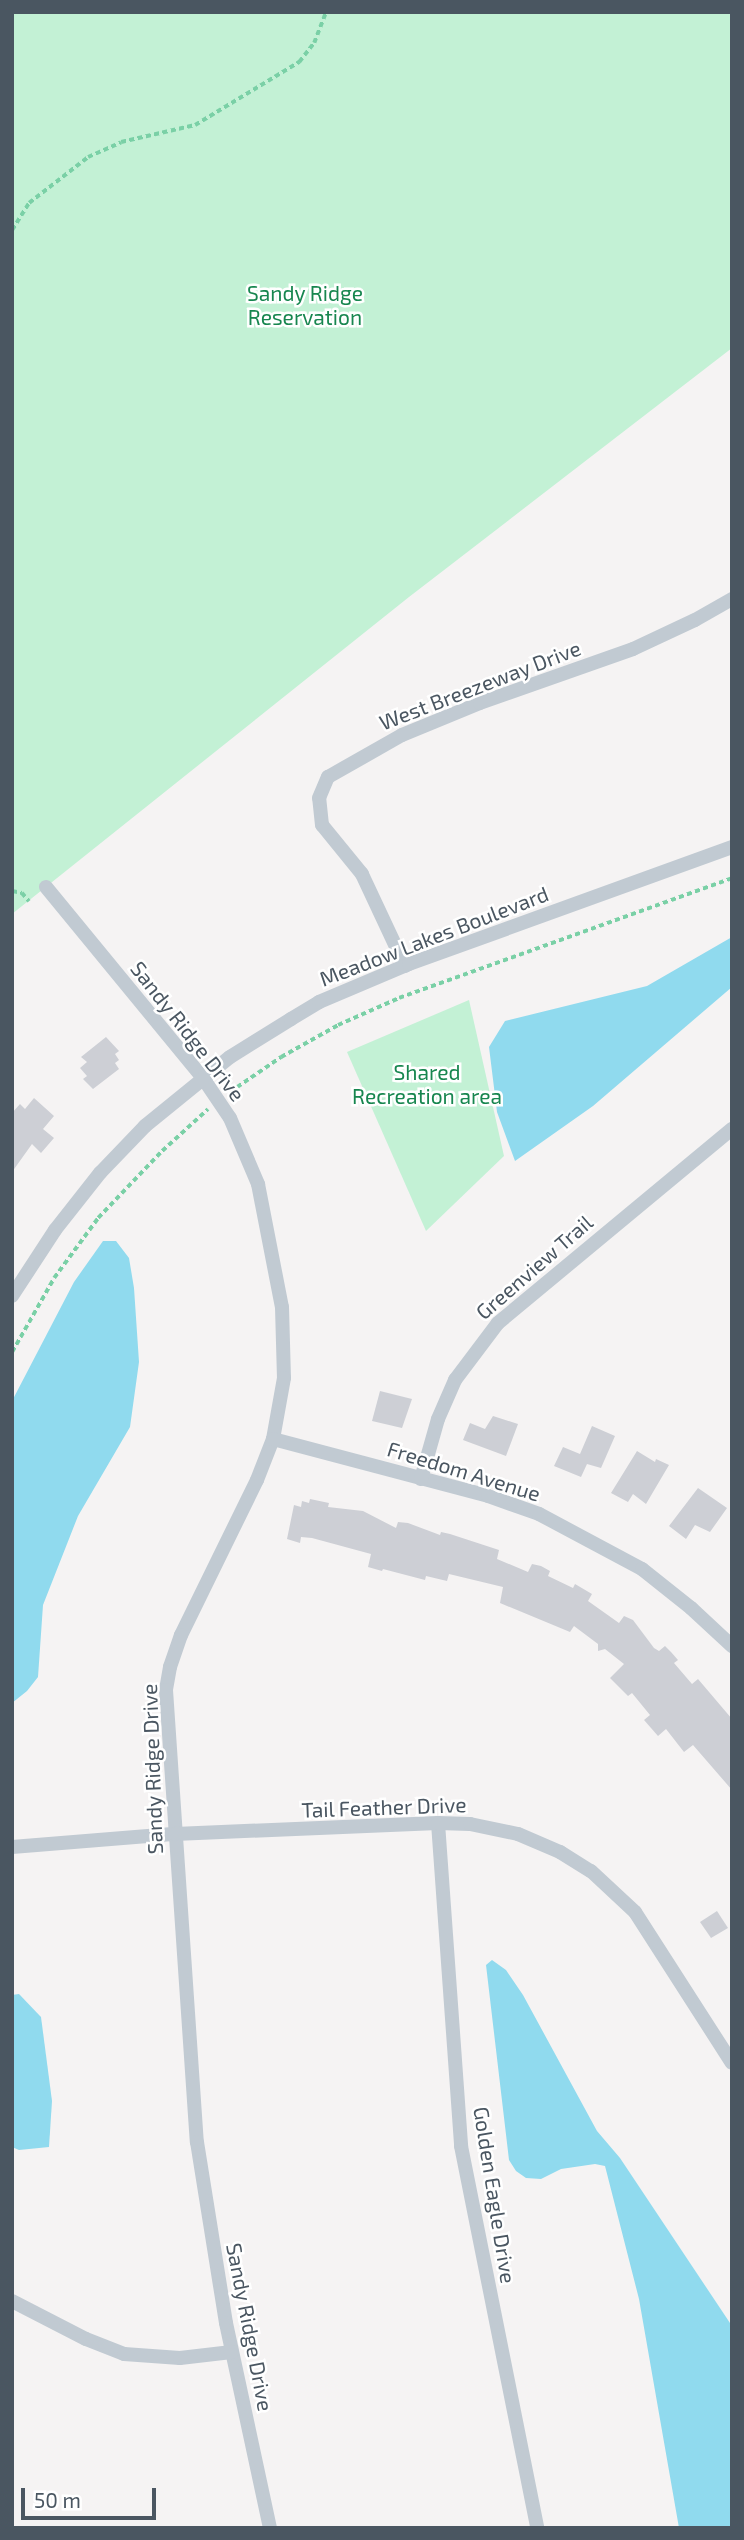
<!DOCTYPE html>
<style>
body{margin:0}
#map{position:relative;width:744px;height:2540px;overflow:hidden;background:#f5f3f3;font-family:"Exo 2",sans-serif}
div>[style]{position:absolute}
.green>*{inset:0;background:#c3f1d5}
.water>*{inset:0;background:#90daee}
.building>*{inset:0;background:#cdcfd5}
.path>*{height:3.5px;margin-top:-1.75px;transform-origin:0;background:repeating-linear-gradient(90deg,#7ad0a6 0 5px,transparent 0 8.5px)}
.minor>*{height:14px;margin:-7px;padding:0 7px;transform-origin:7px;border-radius:7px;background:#c1cad2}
span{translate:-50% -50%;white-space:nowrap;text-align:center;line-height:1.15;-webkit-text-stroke:5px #fff;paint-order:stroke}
.park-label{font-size:21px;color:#17864f}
.street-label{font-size:21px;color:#4a5661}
.frame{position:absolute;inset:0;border:14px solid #4a5661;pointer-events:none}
.scale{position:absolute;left:21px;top:2488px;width:135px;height:32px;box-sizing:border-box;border:4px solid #4a5661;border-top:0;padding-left:9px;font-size:21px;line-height:24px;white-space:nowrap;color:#4a5661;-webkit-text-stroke:5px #fff;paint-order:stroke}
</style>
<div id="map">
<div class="green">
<div style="clip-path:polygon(12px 12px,732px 12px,732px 348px,409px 597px,12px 914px)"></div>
<div style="clip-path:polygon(469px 1000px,504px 1156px,426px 1231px,347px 1052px)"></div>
</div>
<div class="water">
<div style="clip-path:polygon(732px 937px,732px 987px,593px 1106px,515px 1161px,497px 1112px,489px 1047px,505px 1021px,647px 986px)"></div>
<div style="clip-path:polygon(103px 1241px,116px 1241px,129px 1258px,134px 1288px,139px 1362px,130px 1427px,78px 1516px,43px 1605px,38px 1677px,27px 1691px,12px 1703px,12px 1401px,74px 1282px)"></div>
<div style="clip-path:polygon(492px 1960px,506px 1970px,523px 1995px,597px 2131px,620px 2158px,732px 2326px,732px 2525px,727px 2528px,679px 2528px,639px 2299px,605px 2166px,595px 2164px,561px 2169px,541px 2179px,526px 2178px,516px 2171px,509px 2160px,486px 1965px)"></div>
<div style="clip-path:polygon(19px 1994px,41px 2017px,52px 2101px,49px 2147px,19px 2150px,12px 2147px,12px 1995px)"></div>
</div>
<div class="building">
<div style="clip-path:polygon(106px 1037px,119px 1051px,115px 1054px,119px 1060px,115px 1063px,119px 1069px,93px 1089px,83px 1079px,87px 1076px,80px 1068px,87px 1062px,81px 1057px)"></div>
<div style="clip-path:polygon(34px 1098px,54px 1116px,43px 1129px,54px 1138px,41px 1153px,32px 1144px,12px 1172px,12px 1113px,20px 1104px,25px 1109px)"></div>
<div style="clip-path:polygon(380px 1391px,412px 1399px,402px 1428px,372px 1421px)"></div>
<div style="clip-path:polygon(493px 1416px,518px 1424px,506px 1456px,463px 1440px,470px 1423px,485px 1429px)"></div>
<div style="clip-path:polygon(592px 1426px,615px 1436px,601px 1468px,587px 1464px,581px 1477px,554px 1466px,563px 1447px,580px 1454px)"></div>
<div style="clip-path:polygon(637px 1451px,655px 1462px,656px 1459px,669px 1465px,646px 1504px,633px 1494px,628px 1502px,611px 1493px)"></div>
<div style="clip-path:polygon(698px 1488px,727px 1508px,710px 1532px,695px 1525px,686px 1539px,669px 1526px)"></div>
<div style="clip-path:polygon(310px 1499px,329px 1503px,328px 1507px,363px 1511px,396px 1528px,398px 1522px,408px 1523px,440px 1535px,441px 1532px,450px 1534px,499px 1550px,497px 1559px,528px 1572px,532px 1564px,541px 1566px,550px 1571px,548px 1576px,573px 1588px,575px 1584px,592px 1594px,588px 1601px,619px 1623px,624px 1616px,633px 1620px,654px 1648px,659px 1651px,665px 1646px,671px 1652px,678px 1660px,674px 1663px,692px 1684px,698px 1679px,732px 1719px,732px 1790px,693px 1745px,684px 1752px,666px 1729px,658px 1736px,644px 1720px,650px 1715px,632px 1693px,628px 1696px,610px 1678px,624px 1664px,605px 1649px,598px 1651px,598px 1644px,574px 1626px,570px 1632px,500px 1603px,503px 1587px,449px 1574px,447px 1581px,426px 1576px,425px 1580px,383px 1569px,382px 1571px,368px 1567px,371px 1554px,312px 1538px,301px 1537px,300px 1543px,287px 1539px,294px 1505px,301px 1507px,302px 1501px,309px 1503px)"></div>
<div style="clip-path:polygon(717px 1911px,728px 1928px,711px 1938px,700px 1922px)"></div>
</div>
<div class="path">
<div style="left:12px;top:230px;width:32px;rotate:-58deg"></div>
<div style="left:29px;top:203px;width:75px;rotate:-37.9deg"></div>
<div style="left:88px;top:157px;width:36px;rotate:-24deg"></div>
<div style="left:121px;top:142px;width:76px;rotate:-12.9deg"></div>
<div style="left:195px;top:125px;width:122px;rotate:-31.2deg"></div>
<div style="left:299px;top:62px;width:24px;rotate:-52deg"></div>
<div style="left:314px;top:43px;width:33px;rotate:-69deg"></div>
<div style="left:12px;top:891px;width:10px;rotate:11deg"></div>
<div style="left:22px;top:893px;width:11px;rotate:49deg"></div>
<div style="left:230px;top:1092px;width:62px;rotate:-34.5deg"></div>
<div style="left:281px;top:1057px;width:65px;rotate:-29.3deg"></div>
<div style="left:338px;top:1025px;width:67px;rotate:-23.9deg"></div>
<div style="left:399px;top:998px;width:354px;rotate:-19.8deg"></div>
<div style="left:12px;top:1352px;width:85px;rotate:-60.4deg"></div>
<div style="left:54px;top:1278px;width:74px;rotate:-53.7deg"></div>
<div style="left:98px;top:1218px;width:93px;rotate:-46.3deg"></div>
<div style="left:162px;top:1151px;width:62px;rotate:-42.4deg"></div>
</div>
<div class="minor">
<div style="left:46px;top:887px;width:247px;rotate:50.6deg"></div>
<div style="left:203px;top:1078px;width:48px;rotate:56deg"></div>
<div style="left:230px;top:1118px;width:72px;rotate:67deg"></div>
<div style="left:258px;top:1184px;width:125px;rotate:79deg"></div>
<div style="left:282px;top:1307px;width:71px;rotate:88.4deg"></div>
<div style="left:284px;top:1378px;width:62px;rotate:100.2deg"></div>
<div style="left:273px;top:1439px;width:44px;rotate:111.3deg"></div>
<div style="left:257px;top:1480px;width:173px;rotate:116.1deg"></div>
<div style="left:181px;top:1635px;width:34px;rotate:109deg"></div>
<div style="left:170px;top:1667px;width:23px;rotate:100deg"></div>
<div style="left:166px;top:1690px;width:453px;rotate:86.1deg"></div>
<div style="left:197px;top:2142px;width:183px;rotate:80.9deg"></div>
<div style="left:226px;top:2323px;width:210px;rotate:77.9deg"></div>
<div style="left:405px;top:966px;width:102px;rotate:-115.1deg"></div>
<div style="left:362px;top:874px;width:63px;rotate:-129.2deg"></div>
<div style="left:322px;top:825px;width:27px;rotate:-96deg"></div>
<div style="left:319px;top:798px;width:23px;rotate:-67deg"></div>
<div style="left:328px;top:777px;width:85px;rotate:-29.6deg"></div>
<div style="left:402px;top:735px;width:84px;rotate:-22.3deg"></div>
<div style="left:480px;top:703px;width:162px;rotate:-19.4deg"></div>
<div style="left:633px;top:649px;width:68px;rotate:-25.1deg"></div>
<div style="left:695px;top:620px;width:43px;rotate:-29.6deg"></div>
<div style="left:12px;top:1296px;width:79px;rotate:-56.9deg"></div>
<div style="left:55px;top:1230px;width:73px;rotate:-51.7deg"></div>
<div style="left:100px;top:1173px;width:65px;rotate:-46.2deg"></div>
<div style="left:145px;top:1126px;width:109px;rotate:-39.1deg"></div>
<div style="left:230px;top:1057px;width:72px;rotate:-31.9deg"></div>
<div style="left:291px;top:1019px;width:33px;rotate:-31deg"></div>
<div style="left:319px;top:1002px;width:98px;rotate:-22.9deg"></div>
<div style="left:409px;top:964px;width:344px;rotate:-19.9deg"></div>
<div style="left:273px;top:1439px;width:222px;rotate:14.8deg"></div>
<div style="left:488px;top:1496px;width:54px;rotate:19.4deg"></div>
<div style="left:539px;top:1514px;width:117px;rotate:28.1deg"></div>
<div style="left:642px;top:1569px;width:63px;rotate:38.5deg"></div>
<div style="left:691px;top:1608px;width:56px;rotate:42.8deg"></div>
<div style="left:421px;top:1479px;width:62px;rotate:-74.2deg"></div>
<div style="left:438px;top:1419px;width:43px;rotate:-66.4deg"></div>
<div style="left:455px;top:1380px;width:71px;rotate:-53deg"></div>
<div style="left:498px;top:1323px;width:304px;rotate:-39.7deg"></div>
<div style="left:438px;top:1823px;width:324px;rotate:85.9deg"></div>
<div style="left:461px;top:2146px;width:389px;rotate:78.7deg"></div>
<div style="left:12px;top:1847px;width:164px;rotate:-4.6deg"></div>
<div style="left:175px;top:1834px;width:263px;rotate:-2.4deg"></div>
<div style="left:438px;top:1823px;width:32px;rotate:2deg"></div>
<div style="left:470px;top:1824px;width:49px;rotate:11.8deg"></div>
<div style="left:518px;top:1834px;width:46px;rotate:23.2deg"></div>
<div style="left:560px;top:1852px;width:36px;rotate:32deg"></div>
<div style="left:591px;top:1871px;width:60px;rotate:43deg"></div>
<div style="left:635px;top:1912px;width:179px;rotate:57.3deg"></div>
<div style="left:12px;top:2301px;width:83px;rotate:27.2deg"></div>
<div style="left:86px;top:2339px;width:41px;rotate:21.5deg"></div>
<div style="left:124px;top:2354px;width:56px;rotate:4.1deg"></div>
<div style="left:180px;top:2358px;width:52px;rotate:-6.6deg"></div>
</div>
<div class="park-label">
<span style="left:305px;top:305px">Sandy Ridge<br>Reservation</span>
<span style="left:427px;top:1084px">Shared<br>Recreation area</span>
</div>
<div class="street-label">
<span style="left:480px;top:685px;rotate:-21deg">West Breezeway Drive</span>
<span style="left:434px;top:936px;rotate:-21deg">Meadow Lakes Boulevard</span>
<span style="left:188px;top:1031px;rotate:52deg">Sandy Ridge Drive</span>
<span style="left:534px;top:1267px;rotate:-41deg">Greenview Trail</span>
<span style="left:464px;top:1471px;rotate:17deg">Freedom Avenue</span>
<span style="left:152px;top:1769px;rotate:-92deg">Sandy Ridge Drive</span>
<span style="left:384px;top:1807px;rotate:-2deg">Tail Feather Drive</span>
<span style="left:495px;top:2195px;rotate:81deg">Golden Eagle Drive</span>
<span style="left:250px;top:2327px;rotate:79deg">Sandy Ridge Drive</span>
</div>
<div class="frame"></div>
<div class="scale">50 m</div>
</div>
